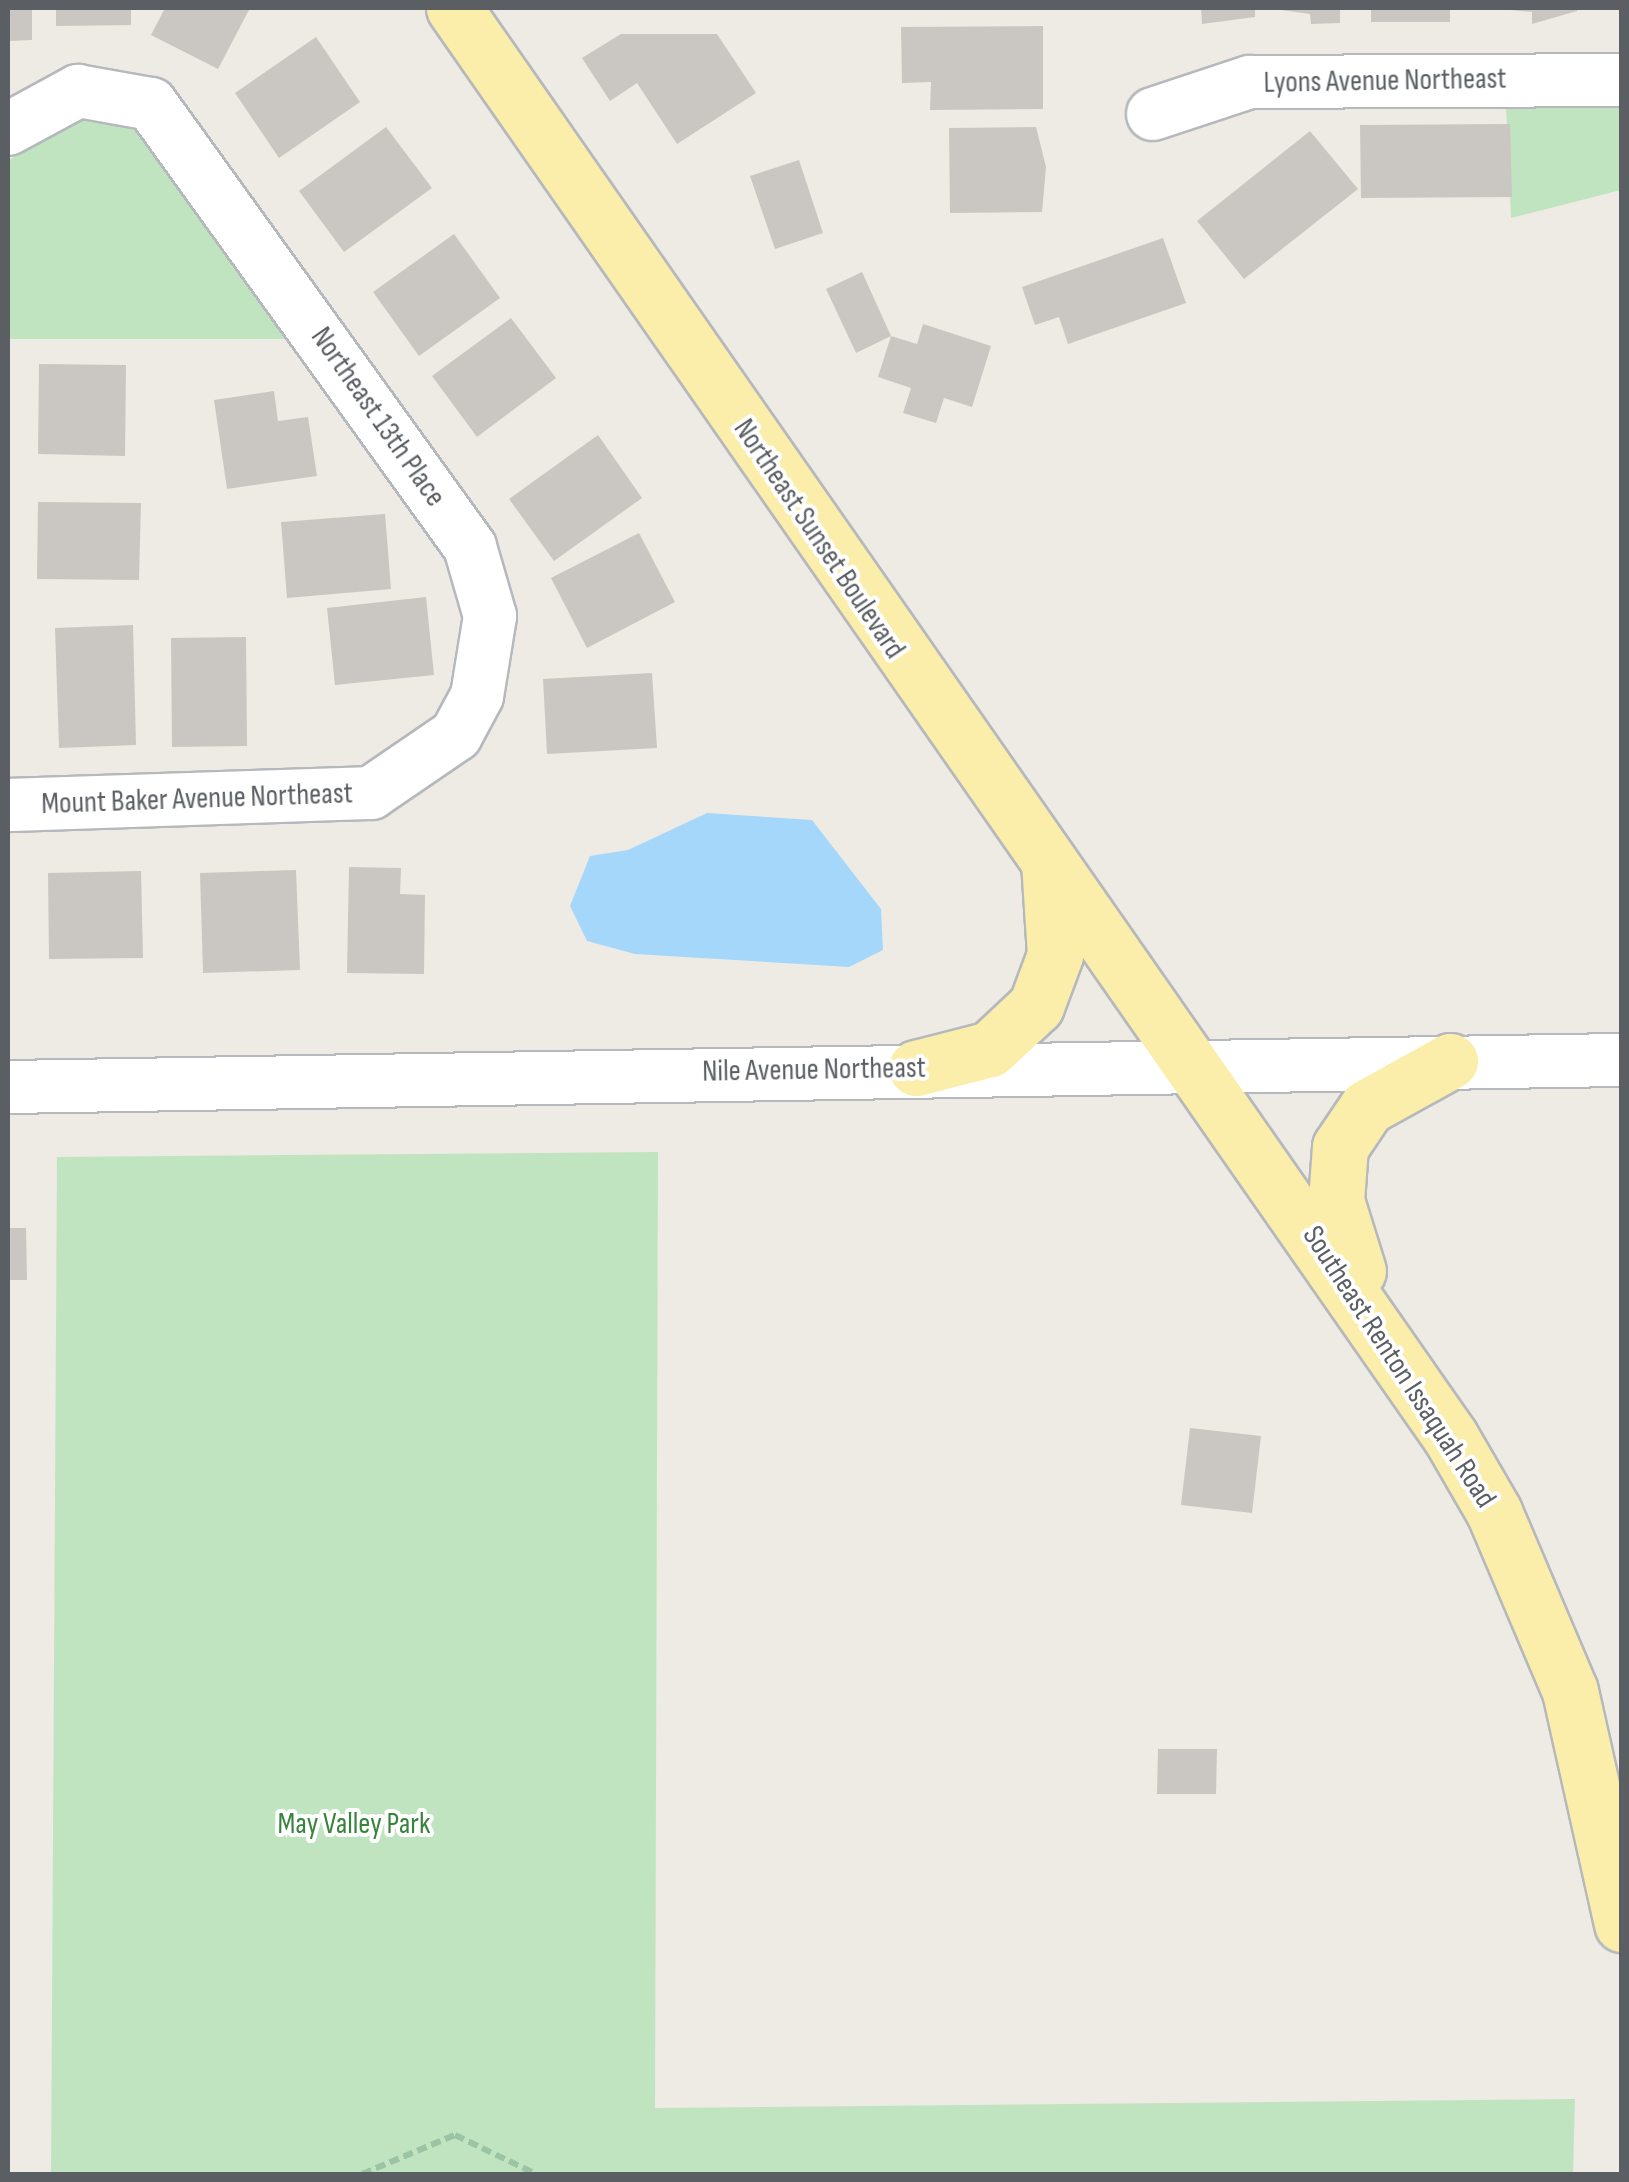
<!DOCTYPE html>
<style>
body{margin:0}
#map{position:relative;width:1629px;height:2182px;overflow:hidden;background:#edebe3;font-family:"Sofia Sans Condensed",sans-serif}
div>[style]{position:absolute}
.green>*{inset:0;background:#c1e4c0}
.water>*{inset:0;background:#a5d7fb}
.building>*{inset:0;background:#cac7c2}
.path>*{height:6px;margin-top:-3px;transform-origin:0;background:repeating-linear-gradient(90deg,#9ac4a5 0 10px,transparent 0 15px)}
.roads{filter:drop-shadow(2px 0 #b5b8bc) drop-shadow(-2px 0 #b5b8bc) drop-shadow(0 2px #b5b8bc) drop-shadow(0 -2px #b5b8bc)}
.minor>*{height:52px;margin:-26px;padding:0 26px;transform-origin:26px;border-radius:26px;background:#fff}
.major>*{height:55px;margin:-27.5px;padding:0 27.5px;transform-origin:27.5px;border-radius:27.5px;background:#fbedaa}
span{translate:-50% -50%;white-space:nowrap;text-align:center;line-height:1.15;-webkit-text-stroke:8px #fff;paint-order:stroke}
.street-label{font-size:30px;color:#5b5f63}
.park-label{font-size:30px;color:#39843c}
.frame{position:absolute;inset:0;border:10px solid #5b5f63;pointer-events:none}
</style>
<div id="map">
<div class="green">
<div style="clip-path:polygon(1506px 104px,1621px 108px,1621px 190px,1511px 218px)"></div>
<div style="clip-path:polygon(98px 114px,149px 135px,292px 339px,8px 339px,8px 161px,66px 118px)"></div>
<div style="clip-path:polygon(658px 1152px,655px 2108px,1575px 2099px,1573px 2174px,51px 2174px,57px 1157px)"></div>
</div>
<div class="water">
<div style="clip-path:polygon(707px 813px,812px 820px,881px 909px,883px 950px,849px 967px,635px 954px,587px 941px,570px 906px,590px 856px,628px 850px)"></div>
</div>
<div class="building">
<div style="clip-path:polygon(8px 8px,32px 8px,32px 40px,8px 41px)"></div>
<div style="clip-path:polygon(56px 8px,131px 8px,131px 25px,56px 26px)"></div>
<div style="clip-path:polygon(165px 8px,250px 8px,218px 69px,151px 35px)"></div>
<div style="clip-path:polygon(1201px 8px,1255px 8px,1255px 17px,1202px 24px)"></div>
<div style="clip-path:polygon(1266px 8px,1340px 8px,1340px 23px,1311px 24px,1310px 14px)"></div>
<div style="clip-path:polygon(1371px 8px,1450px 8px,1450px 22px,1371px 22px)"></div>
<div style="clip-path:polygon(1488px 8px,1577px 8px,1577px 11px,1532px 24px,1532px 12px)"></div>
<div style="clip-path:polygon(1043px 26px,1043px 109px,930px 110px,931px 82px,902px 83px,901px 27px)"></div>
<div style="clip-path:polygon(621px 34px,717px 34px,756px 93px,677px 144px,637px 83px,610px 101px,582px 58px)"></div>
<div style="clip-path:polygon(316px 37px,360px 102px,279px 158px,235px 93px)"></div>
<div style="clip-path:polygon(1510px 124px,1512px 197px,1361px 198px,1360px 125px)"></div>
<div style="clip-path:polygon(386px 127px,432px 188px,344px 252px,299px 191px)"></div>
<div style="clip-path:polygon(1036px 127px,1046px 167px,1042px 212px,950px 213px,949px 128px)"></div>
<div style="clip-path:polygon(1310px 131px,1358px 189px,1244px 279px,1197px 221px)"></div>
<div style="clip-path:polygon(799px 160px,823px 233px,775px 249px,750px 176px)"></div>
<div style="clip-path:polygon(454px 234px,500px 298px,419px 356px,373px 292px)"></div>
<div style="clip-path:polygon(1163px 238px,1186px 303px,1068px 344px,1059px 317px,1035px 325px,1022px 287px)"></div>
<div style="clip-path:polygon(862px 272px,891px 336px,856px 353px,826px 289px)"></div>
<div style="clip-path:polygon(511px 318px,556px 378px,477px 437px,432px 376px)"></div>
<div style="clip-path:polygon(923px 324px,991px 346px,972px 407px,944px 398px,936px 423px,903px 413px,911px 388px,878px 377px,891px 336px,917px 344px)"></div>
<div style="clip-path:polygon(39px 364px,126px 365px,125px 456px,38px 454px)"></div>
<div style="clip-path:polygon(274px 391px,278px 421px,308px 417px,317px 476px,227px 489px,214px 400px)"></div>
<div style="clip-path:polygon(598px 435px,642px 498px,554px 561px,509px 499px)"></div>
<div style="clip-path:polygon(38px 502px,141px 503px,139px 580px,37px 579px)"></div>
<div style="clip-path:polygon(385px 514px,391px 589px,287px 598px,281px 522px)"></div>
<div style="clip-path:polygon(639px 533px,675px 602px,587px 648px,551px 578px)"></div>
<div style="clip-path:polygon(426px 597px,434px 675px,335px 685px,327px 608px)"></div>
<div style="clip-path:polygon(133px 625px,136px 745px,59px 748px,55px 628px)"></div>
<div style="clip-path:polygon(246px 637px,247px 746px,172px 747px,171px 638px)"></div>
<div style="clip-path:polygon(652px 673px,657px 748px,547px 754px,543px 679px)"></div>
<div style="clip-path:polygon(349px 867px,401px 868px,400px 894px,425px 895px,424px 974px,347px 973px)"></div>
<div style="clip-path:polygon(296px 870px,300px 970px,203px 973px,200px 873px)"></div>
<div style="clip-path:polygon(141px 871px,143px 958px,49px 959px,48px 873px)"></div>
<div style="clip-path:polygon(8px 1228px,26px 1228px,27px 1280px,8px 1280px)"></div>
<div style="clip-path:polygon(1190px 1428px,1261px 1436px,1252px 1513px,1181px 1505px)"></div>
<div style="clip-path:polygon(1158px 1749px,1217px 1749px,1216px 1794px,1157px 1794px)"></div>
</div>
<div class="path">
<div style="left:362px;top:2174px;width:101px;rotate:-22.8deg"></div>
<div style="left:455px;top:2135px;width:90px;rotate:25.7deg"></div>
</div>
<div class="roads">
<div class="minor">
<div style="left:1153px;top:114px;width:102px;rotate:-18.3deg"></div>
<div style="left:1250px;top:82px;width:372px;rotate:-0.3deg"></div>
<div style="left:8px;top:129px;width:80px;rotate:-28.5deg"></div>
<div style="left:78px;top:91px;width:74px;rotate:10.1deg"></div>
<div style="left:151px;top:104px;width:546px;rotate:54.24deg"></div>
<div style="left:470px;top:547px;width:72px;rotate:73.8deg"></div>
<div style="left:490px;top:616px;width:81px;rotate:99.2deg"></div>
<div style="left:477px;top:696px;width:44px;rotate:118.3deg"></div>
<div style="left:456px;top:735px;width:103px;rotate:145.7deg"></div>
<div style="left:371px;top:793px;width:363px;rotate:178.1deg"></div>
<div style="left:8px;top:1087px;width:1614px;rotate:-0.96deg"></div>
</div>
<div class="major">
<div style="left:454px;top:8px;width:1741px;rotate:55.11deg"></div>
<div style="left:1450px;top:1436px;width:88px;rotate:59.9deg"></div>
<div style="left:1494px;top:1512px;width:194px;rotate:67deg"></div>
<div style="left:1570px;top:1691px;width:239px;rotate:77.4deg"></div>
<div style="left:916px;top:1068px;width:76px;rotate:-14.4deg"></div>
<div style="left:990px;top:1049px;width:63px;rotate:-43.1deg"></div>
<div style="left:1036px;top:1006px;width:54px;rotate:-69.6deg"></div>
<div style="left:1055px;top:955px;width:93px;rotate:-93.7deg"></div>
<div style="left:1358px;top:1271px;width:73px;rotate:-107.4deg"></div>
<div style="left:1336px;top:1201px;width:54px;rotate:-85.8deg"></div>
<div style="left:1340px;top:1147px;width:48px;rotate:-56deg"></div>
<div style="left:1367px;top:1107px;width:95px;rotate:-29deg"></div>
</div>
</div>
<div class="street-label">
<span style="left:1385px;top:81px;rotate:-1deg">Lyons Avenue Northeast</span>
<span style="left:378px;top:417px;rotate:55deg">Northeast 13th Place</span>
<span style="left:819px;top:539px;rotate:56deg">Northeast Sunset Boulevard</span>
<span style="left:197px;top:799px;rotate:-2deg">Mount Baker Avenue Northeast</span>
<span style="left:814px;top:1070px;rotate:-1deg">Nile Avenue Northeast</span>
<span style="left:1399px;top:1367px;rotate:57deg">Southeast Renton Issaquah Road</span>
</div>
<div class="park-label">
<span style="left:354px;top:1824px">May Valley Park</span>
</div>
<div class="frame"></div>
</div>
